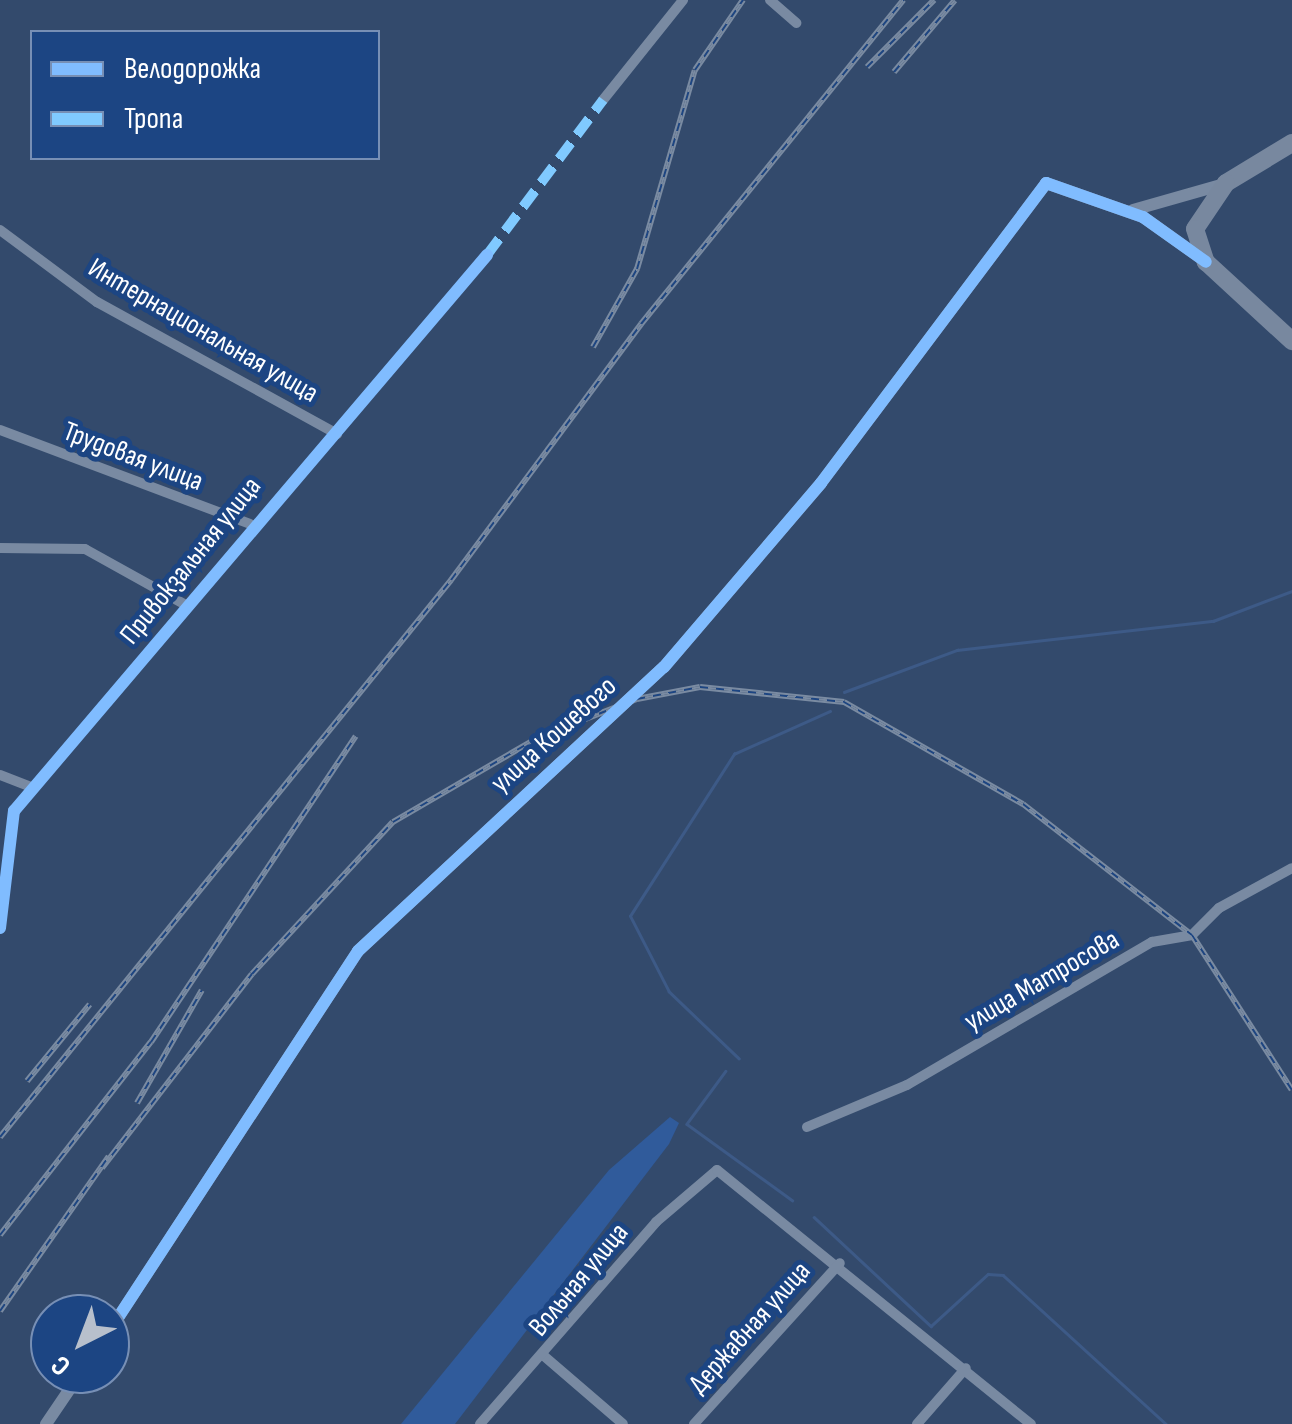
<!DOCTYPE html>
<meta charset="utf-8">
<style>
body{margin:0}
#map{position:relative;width:1292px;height:1424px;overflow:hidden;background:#334a6c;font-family:"Sofia Sans Condensed",sans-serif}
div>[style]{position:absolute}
.green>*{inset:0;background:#305b9b}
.stream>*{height:2.5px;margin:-1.25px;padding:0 1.25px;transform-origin:1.25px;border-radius:1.25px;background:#3d5a87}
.minor>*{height:10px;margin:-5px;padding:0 5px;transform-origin:5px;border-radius:5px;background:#798aa2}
.tertiary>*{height:12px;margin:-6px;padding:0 6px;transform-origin:6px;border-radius:6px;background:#798aa2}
.primary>*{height:18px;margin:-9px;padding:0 9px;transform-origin:9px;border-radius:9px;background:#78889f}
.rail>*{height:6px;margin-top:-3px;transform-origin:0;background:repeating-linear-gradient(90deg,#1c4583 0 8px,#7a8ba2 0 16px);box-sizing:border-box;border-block:2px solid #7a8ba2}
.quiet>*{height:10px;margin-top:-5px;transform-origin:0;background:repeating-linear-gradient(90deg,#80caff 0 20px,transparent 0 30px)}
.cycleway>*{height:12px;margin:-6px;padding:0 6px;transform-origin:6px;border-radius:6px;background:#80bcff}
span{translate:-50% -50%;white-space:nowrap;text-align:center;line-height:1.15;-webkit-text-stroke:10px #1c4583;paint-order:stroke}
.street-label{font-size:28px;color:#fff}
.legend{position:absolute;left:30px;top:30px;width:350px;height:130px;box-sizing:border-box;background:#1c4583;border:2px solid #778fb5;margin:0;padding:12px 18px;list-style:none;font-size:30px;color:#fff}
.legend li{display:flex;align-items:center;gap:20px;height:50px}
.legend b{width:50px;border:2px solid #778fb5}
.north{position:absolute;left:30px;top:1294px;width:100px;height:100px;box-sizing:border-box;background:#1c4583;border:2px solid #778fb5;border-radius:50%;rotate:222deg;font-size:28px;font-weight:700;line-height:40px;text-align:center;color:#fff}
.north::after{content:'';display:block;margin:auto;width:35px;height:45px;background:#b8c0cc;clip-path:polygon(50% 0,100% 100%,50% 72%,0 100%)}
</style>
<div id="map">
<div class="green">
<div style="clip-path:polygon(670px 1117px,679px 1123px,669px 1144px,455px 1424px,401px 1424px,609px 1170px)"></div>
</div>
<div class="stream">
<div style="left:844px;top:692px;width:121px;rotate:-20.4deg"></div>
<div style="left:957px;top:650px;width:258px;rotate:-6.5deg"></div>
<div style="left:1213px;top:621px;width:85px;rotate:-20.8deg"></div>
<div style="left:739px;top:1059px;width:97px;rotate:-136.3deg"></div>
<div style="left:669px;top:992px;width:85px;rotate:-117.2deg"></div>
<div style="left:630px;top:916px;width:193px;rotate:-57.3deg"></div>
<div style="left:734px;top:754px;width:105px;rotate:-24.1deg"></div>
<div style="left:726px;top:1071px;width:66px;rotate:126.3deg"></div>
<div style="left:687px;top:1124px;width:130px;rotate:35.9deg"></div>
<div style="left:814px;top:1217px;width:160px;rotate:43deg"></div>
<div style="left:931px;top:1326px;width:77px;rotate:-42.4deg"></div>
<div style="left:988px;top:1274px;width:15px;rotate:4deg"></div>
<div style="left:1003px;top:1275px;width:221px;rotate:42.4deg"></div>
</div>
<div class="minor">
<div style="left:770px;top:0;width:35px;rotate:41deg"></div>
<div style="left:603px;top:100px;width:128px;rotate:-51.3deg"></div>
<div style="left:0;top:230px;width:121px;rotate:36.6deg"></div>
<div style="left:97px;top:302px;width:274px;rotate:28.8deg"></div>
<div style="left:0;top:430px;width:267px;rotate:20.6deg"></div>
<div style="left:0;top:548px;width:85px;rotate:0.7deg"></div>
<div style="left:85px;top:549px;width:115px;rotate:29deg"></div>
<div style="left:0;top:775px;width:33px;rotate:21deg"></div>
<div style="left:0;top:928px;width:118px;rotate:-83.2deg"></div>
<div style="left:14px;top:811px;width:730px;rotate:-49.61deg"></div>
<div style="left:807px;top:1127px;width:108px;rotate:-22.8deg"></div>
<div style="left:907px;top:1085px;width:284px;rotate:-30.3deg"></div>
<div style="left:1152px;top:942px;width:41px;rotate:-9.9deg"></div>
<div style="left:1192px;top:935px;width:38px;rotate:-45deg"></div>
<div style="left:1219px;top:908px;width:83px;rotate:-28.7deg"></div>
<div style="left:544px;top:1356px;width:104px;rotate:40.7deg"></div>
<div style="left:480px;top:1424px;width:268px;rotate:-48.9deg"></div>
<div style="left:656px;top:1222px;width:80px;rotate:-40.4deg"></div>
<div style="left:717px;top:1170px;width:404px;rotate:39deg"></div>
<div style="left:694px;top:1424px;width:217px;rotate:-47.8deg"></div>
<div style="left:917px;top:1424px;width:74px;rotate:-48.8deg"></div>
</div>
<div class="tertiary">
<div style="left:1133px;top:210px;width:95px;rotate:-15.9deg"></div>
<div style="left:110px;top:1330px;width:453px;rotate:-56.8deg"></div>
<div style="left:358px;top:951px;width:417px;rotate:-42.9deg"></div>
<div style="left:664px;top:667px;width:242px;rotate:-49.5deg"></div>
<div style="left:821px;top:483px;width:375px;rotate:-53.1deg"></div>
<div style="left:1046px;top:183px;width:103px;rotate:19.3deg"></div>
<div style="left:1143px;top:217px;width:76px;rotate:35.4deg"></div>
<div style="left:46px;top:1424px;width:60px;rotate:-55.8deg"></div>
</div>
<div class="primary">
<div style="left:1292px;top:143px;width:77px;rotate:148.8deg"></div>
<div style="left:1226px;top:183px;width:55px;rotate:124deg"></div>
<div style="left:1195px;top:229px;width:35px;rotate:72deg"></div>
<div style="left:1206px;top:262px;width:117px;rotate:42.6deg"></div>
</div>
<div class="rail">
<div style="left:867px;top:67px;width:95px;rotate:-45deg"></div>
<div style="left:894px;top:72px;width:94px;rotate:-49.7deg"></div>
<div style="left:593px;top:347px;width:90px;rotate:-60.6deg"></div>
<div style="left:637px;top:269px;width:207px;rotate:-73.8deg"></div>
<div style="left:695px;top:70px;width:85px;rotate:-55.6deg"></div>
<div style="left:27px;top:1081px;width:99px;rotate:-50.7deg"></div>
<div style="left:137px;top:1103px;width:130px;rotate:-60.1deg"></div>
<div style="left:0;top:1137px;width:717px;rotate:-51deg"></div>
<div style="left:451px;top:580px;width:319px;rotate:-53.4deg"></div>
<div style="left:641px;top:324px;width:417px;rotate:-51deg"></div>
<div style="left:102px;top:1168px;width:245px;rotate:-52.3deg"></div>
<div style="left:252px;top:974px;width:207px;rotate:-47.2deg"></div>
<div style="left:393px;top:822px;width:169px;rotate:-30.2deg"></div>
<div style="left:539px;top:737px;width:105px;rotate:-21.2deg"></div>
<div style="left:637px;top:699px;width:64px;rotate:-10.8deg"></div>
<div style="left:700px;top:687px;width:145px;rotate:5.9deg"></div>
<div style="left:844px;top:702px;width:206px;rotate:29.7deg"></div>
<div style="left:1023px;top:804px;width:214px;rotate:37.8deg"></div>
<div style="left:1192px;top:935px;width:184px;rotate:57.2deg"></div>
<div style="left:0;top:1235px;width:245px;rotate:-52deg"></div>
<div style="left:151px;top:1042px;width:368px;rotate:-56.2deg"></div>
<div style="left:0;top:1311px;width:189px;rotate:-54.9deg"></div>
</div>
<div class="quiet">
<div style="left:487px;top:255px;width:194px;rotate:-53.2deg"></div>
</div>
<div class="cycleway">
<div style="left:0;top:928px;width:118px;rotate:-83.2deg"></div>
<div style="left:14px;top:811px;width:730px;rotate:-49.61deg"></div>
<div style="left:110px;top:1330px;width:453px;rotate:-56.8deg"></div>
<div style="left:358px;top:951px;width:417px;rotate:-42.9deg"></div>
<div style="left:664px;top:667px;width:242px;rotate:-49.5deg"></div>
<div style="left:821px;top:483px;width:375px;rotate:-53.1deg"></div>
<div style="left:1046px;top:183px;width:103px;rotate:19.3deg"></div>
<div style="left:1143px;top:217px;width:77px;rotate:35.5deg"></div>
</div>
<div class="street-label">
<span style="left:203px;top:331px;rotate:30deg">Интернациональная улица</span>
<span style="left:133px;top:457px;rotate:21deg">Трудовая улица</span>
<span style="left:191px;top:561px;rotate:-51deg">Привокзальная улица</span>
<span style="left:554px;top:735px;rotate:-42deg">улица Кошевого</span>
<span style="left:1042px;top:981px;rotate:-30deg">улица Матросова</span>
<span style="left:579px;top:1280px;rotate:-50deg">Вольная улица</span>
<span style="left:750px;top:1328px;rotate:-48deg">Державная улица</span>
</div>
<ul class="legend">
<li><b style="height:12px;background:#80bcff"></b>Велодорожка</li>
<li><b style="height:12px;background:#80caff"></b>Тропа</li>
</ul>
<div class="north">С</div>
</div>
